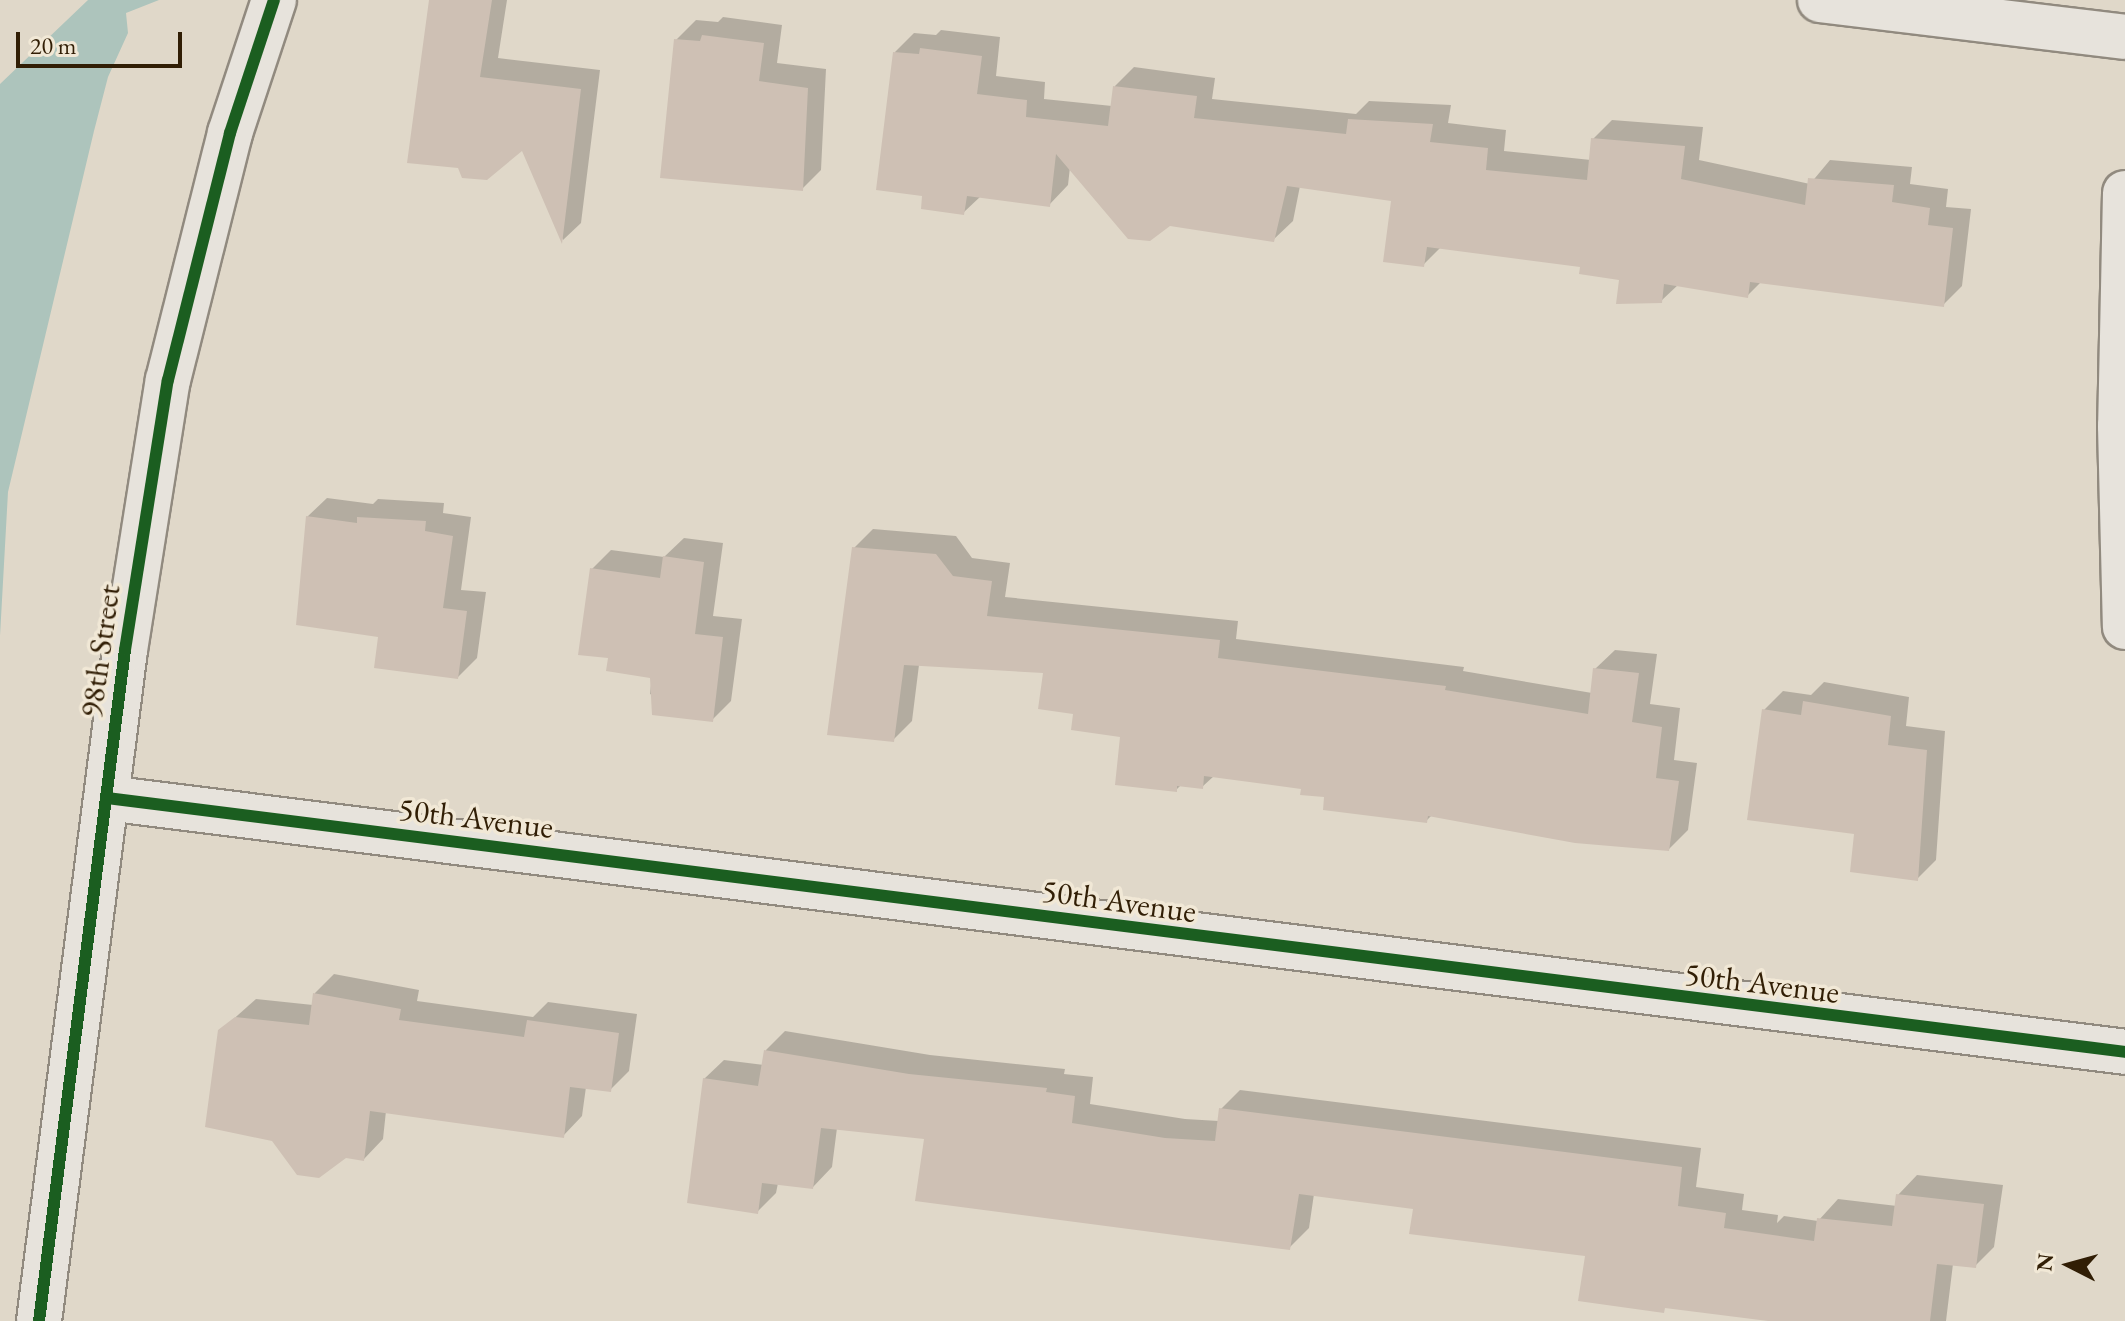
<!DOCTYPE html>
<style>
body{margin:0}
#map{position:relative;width:2125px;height:1321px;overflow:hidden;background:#e0d8c9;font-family:"EB Garamond",serif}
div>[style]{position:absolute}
.water>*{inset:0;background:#adc4bc}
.shadow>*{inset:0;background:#0003}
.building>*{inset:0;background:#cec0b4}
.roads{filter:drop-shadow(2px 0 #918a7f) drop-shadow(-2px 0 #918a7f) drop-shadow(0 2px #918a7f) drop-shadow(0 -2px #918a7f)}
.minor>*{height:44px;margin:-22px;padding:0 22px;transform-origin:22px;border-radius:22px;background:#e7e3dc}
.cycleway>*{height:12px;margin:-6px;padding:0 6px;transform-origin:6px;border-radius:6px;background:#1b5e20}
span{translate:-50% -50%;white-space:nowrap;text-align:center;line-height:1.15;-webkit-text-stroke:7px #f1e8d6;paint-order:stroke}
.street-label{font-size:32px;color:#311e05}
.north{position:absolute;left:2029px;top:1225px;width:80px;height:80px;-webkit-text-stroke:6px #f1e8d6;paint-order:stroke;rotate:276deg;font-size:22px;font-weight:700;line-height:32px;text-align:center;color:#311e05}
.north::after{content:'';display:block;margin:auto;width:28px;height:36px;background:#311e05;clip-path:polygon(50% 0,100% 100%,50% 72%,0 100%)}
.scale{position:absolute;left:16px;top:32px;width:166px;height:36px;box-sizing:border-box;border:4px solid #311e05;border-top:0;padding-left:10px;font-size:24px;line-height:28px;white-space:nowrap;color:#311e05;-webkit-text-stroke:6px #f1e8d6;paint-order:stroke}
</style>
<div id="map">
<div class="water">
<div style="clip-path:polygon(88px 0,159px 0,126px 13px,128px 33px,108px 77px,94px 131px,8px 492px,0 636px,0 84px)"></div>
</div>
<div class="shadow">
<div style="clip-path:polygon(431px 0,507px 0,498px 58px,600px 70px,581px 223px,563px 240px,523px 148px)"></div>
<div style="clip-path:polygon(723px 17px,782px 25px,777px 63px,826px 69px,821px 170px,802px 189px,676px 40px,696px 20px,718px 22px)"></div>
<div style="clip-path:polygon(941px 30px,1000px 37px,996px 76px,1045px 82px,1044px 99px,1112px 106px,1115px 86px,1134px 67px,1215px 78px,1212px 99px,1356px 114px,1369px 101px,1451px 105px,1448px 123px,1506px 130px,1504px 151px,1591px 160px,1593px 139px,1612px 120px,1703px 127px,1699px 160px,1810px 184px,1830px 160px,1912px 167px,1910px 184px,1948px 189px,1946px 207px,1971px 209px,1962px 286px,1943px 305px,1762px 281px,1747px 296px,1679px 284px,1661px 301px,1622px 279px,1582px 265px,1441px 247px,1423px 265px,1393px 199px,1300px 186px,1293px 221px,1273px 240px,1070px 167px,1068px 185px,1049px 205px,981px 196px,963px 213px,924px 194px,895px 52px,914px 33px,936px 35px)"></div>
<div style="clip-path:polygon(327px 498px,373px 504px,378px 499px,444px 503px,443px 513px,471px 517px,461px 590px,486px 592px,477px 658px,458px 677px,380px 635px,307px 517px)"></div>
<div style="clip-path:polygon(873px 529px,956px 536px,972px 558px,1010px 563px,1005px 597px,1238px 621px,1236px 639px,1464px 667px,1463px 671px,1592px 693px,1595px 669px,1615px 650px,1657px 654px,1650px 704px,1680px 708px,1674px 760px,1697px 763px,1688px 830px,1669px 849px,1432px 815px,1427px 820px,1303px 787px,1214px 776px,1202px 787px,1181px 785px,1176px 790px,1123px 735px,1075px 712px,1045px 671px,919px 665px,912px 721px,893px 740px,854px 548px)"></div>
<div style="clip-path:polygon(684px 538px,723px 543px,713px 616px,742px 619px,731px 701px,712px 720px,650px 694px,652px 676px,610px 656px,592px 569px,611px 550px,664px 557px)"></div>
<div style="clip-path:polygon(1824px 682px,1909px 697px,1906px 726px,1945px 731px,1936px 860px,1917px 879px,1856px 833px,1764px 710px,1783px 691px,1811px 695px)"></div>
<div style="clip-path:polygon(334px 974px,419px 990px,417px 1001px,533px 1017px,548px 1002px,637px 1014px,629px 1071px,610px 1090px,586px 1087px,582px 1116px,563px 1136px,386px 1111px,383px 1139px,364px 1159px,220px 1031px,256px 999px,313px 1005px,315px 993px)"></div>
<div style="clip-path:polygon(785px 1031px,930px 1055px,1065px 1069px,1064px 1074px,1093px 1077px,1090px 1104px,1185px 1119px,1219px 1121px,1221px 1109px,1240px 1090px,1701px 1148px,1696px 1187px,1744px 1194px,1742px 1210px,1778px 1215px,1777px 1223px,1784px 1216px,1818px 1221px,1838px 1199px,1897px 1206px,1898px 1195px,1917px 1175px,2003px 1185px,1994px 1247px,1975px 1266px,1953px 1264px,1946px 1321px,1824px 1321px,1415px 1207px,1314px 1194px,1309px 1228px,1289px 1248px,926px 1137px,837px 1128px,832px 1167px,813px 1187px,778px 1183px,776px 1193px,757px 1212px,704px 1079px,724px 1060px,764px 1065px,766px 1050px)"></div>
</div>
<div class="building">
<div style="clip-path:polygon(429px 0,492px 0,480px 77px,581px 89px,562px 244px,522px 151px,487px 180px,462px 178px,458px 168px,407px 163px)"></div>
<div style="clip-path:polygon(702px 35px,764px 43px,759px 81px,808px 88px,803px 191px,660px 178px,674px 39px,700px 41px)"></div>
<div style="clip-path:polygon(920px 48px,982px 56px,977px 94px,1027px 100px,1026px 117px,1108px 126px,1113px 86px,1197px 96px,1194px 118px,1346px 134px,1348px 119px,1433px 124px,1430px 142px,1488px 148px,1486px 170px,1587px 180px,1591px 138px,1685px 146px,1681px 179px,1805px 205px,1808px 178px,1894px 185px,1892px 202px,1930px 208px,1928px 225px,1953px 228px,1944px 307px,1750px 282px,1748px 298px,1664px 284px,1662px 303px,1616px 304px,1619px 280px,1579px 274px,1580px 267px,1427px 247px,1424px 267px,1383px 262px,1391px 201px,1287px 186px,1274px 242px,1170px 226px,1150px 241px,1128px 239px,1056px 154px,1050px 207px,967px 196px,964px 215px,921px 209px,922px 196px,876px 190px,893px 52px,919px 54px)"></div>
<div style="clip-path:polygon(306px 516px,357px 523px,357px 517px,426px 521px,425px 531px,453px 536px,443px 608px,467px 611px,458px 679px,374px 668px,378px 637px,296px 625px)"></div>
<div style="clip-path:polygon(852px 547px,936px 554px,953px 576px,992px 581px,987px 616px,1220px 640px,1218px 658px,1446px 686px,1445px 690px,1588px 714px,1593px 668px,1639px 673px,1632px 722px,1662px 727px,1656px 778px,1679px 781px,1669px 851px,1575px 843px,1428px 816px,1427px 823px,1323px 810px,1324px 797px,1300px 795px,1301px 789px,1204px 776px,1203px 789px,1177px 786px,1177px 792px,1115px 785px,1120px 737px,1071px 730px,1073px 714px,1038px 709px,1043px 673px,904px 665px,894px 742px,827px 735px)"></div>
<div style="clip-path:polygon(663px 556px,704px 562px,695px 634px,723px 637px,713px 722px,652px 715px,650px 678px,606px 671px,608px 658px,578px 655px,590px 568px,660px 578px)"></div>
<div style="clip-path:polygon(1803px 701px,1891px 716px,1888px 745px,1927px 750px,1918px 881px,1850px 872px,1854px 834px,1747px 820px,1762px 709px,1801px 715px)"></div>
<div style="clip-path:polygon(313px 993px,401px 1009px,399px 1020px,524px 1037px,527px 1020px,619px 1033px,611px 1092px,570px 1087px,564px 1138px,370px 1111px,364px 1161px,346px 1158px,319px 1178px,297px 1175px,272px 1141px,205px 1127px,218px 1030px,235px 1017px,309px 1025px)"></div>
<div style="clip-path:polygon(764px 1050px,909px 1074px,1047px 1088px,1046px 1092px,1075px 1096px,1072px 1123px,1165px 1138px,1215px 1141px,1219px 1108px,1682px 1167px,1678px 1206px,1726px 1213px,1724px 1228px,1814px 1241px,1817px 1218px,1892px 1226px,1896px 1194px,1984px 1204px,1976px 1268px,1937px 1264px,1930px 1321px,1768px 1321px,1665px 1308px,1664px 1313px,1578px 1301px,1585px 1256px,1409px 1234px,1413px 1209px,1299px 1194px,1290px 1250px,915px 1201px,924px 1139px,821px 1128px,813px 1189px,762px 1183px,758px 1214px,687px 1203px,703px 1078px,758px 1086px)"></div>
</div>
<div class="roads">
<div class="minor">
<div style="left:1820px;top:0;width:307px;rotate:6.9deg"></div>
<div style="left:2125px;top:193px;width:233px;rotate:91.2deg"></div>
<div style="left:2120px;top:426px;width:201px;rotate:88.6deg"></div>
<div style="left:107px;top:798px;width:2034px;rotate:7.17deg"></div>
<div style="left:39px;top:1321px;width:676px;rotate:-82.7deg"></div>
<div style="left:125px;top:650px;width:273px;rotate:-81deg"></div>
<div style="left:168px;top:380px;width:255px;rotate:-75.9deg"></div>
<div style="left:230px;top:133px;width:140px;rotate:-71.7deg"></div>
</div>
</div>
<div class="cycleway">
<div style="left:107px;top:798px;width:2034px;rotate:7.17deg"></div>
<div style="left:39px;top:1321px;width:676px;rotate:-82.7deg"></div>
<div style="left:125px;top:650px;width:273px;rotate:-81deg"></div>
<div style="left:168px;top:380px;width:255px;rotate:-75.9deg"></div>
<div style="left:230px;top:133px;width:140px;rotate:-71.7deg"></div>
</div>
<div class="street-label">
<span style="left:100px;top:651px;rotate:-82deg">98th Street</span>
<span style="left:476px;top:818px;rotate:7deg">50th Avenue</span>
<span style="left:1119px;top:901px;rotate:8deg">50th Avenue</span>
<span style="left:1762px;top:983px;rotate:7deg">50th Avenue</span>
</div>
<div class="north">N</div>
<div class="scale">20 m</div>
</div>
